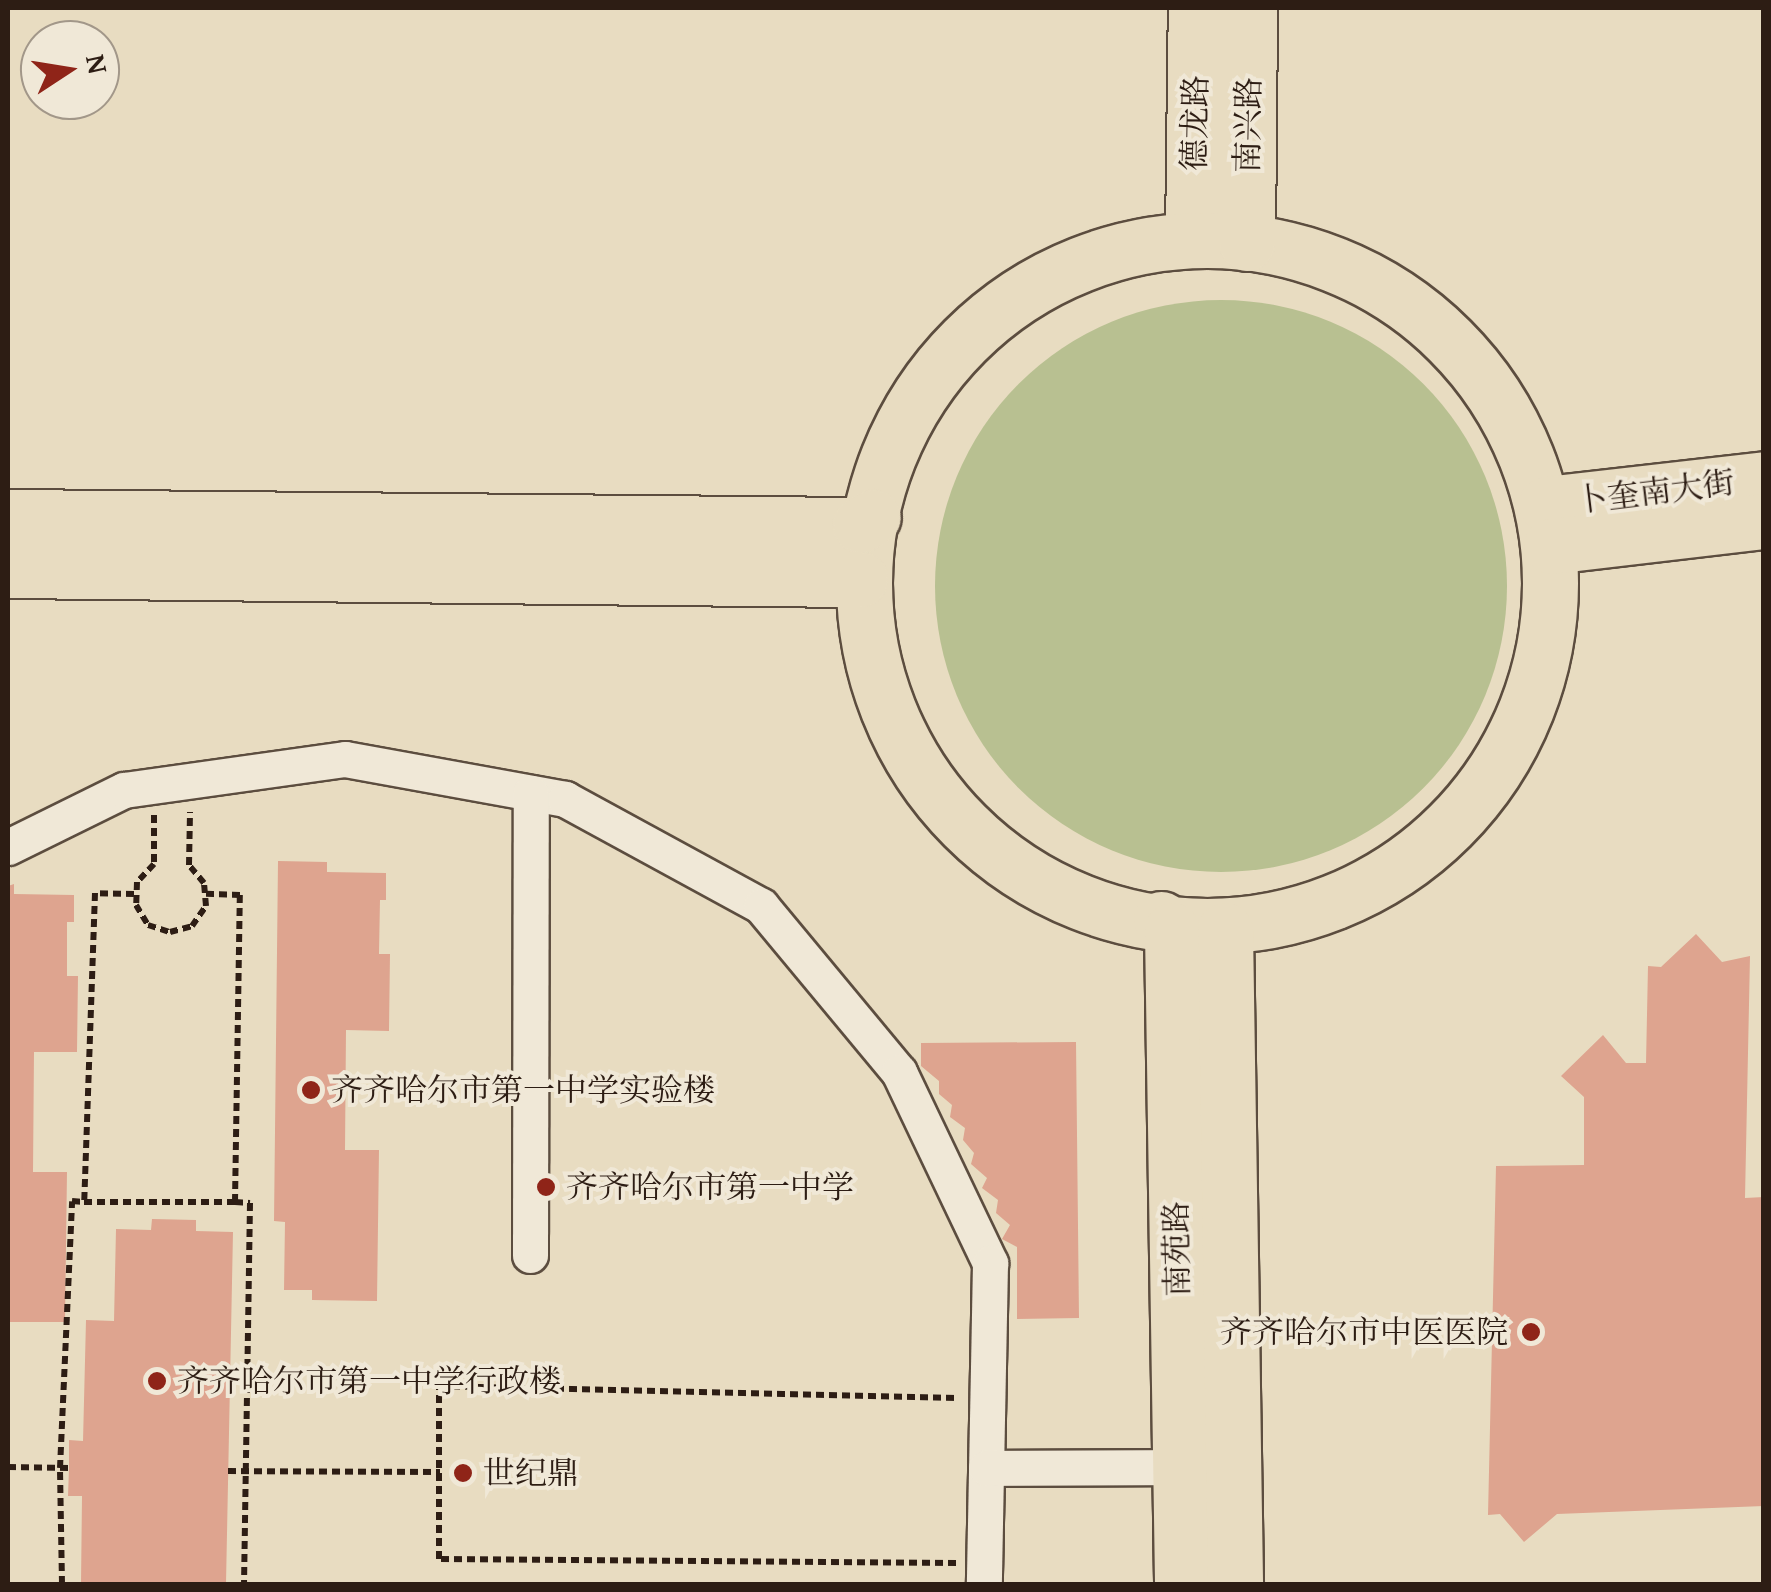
<!DOCTYPE html>
<meta charset="utf-8">
<style>
body{margin:0}
#map{position:relative;width:1771px;height:1592px;overflow:hidden;background:#e8dcc1;font-family:"Gentium Book Plus","Noto Serif SC",serif}
div>[style]{position:absolute}
.green>*{inset:0;background:#b8c091}
.round{border-radius:50%}
.building>*{inset:0;background:#dea48f}
.path>*{height:6px;margin-top:-3px;transform-origin:0;background:repeating-linear-gradient(90deg,#2d1d14 0 8px,transparent 0 13px)}
.roads{filter:drop-shadow(2px 0 #5c4d3f) drop-shadow(-2px 0 #5c4d3f) drop-shadow(0 2px #5c4d3f) drop-shadow(0 -2px #5c4d3f)}
.street>*{height:35px;margin:-17.5px;padding:0 17.5px;transform-origin:17.5px;border-radius:17.5px;background:#f0e8d7}
.primary>*{height:55px;margin:-27.5px;padding:0 27.5px;transform-origin:27.5px;border-radius:27.5px;background:#e8dcc1}
.primary>.ring{margin:-27.5px;padding:0;box-sizing:content-box;background:none;border:55px solid #e8dcc1;border-radius:50%}
.dots>*{width:28px;height:28px;translate:-50% -50%;box-sizing:border-box;border:5px solid #f0e8d7;border-radius:50%}
span{translate:-50% -50%;white-space:nowrap;text-align:center;line-height:1.15;-webkit-text-stroke:8px #f0e8d7;paint-order:stroke}
.street-label{font-size:32px;color:#2d1d14}
.poi-label{font-size:32px;color:#2d1d14}
.left{translate:0 -50%;text-align:left}
.right{translate:-100% -50%;text-align:right}
.frame{position:absolute;inset:0;border:10px solid #2d1d14;pointer-events:none}
.north{position:absolute;left:20px;top:20px;width:100px;height:100px;box-sizing:border-box;background:#f0e8d7;border:2px solid #a29789;border-radius:50%;rotate:78deg;font-size:28px;font-weight:700;line-height:40px;text-align:center;color:#2d1d14}
.north::after{content:'';display:block;margin:auto;width:35px;height:45px;background:#8f2418;clip-path:polygon(50% 0,100% 100%,50% 72%,0 100%)}
</style>
<div id="map">
<div class="green">
<div class="round" style="left:935px;top:300px;width:572px;height:572px"></div>
</div>
<div class="building">
<div style="clip-path:polygon(278px 861px,327px 862px,327px 872px,386px 873px,386px 900px,380px 900px,379px 954px,390px 954px,389px 1031px,346px 1030px,345px 1150px,379px 1150px,377px 1301px,312px 1300px,312px 1290px,284px 1290px,285px 1222px,274px 1221px)"></div>
<div style="clip-path:polygon(14px 884px,14px 894px,74px 895px,74px 922px,67px 922px,67px 976px,78px 976px,77px 1052px,34px 1052px,33px 1172px,67px 1172px,65px 1322px,8px 1322px,8px 886px)"></div>
<div style="clip-path:polygon(1696px 934px,1722px 962px,1750px 956px,1745px 1198px,1764px 1197px,1764px 1506px,1557px 1514px,1524px 1542px,1500px 1514px,1488px 1515px,1496px 1166px,1584px 1165px,1584px 1097px,1561px 1076px,1603px 1035px,1626px 1063px,1646px 1063px,1648px 966px,1661px 967px)"></div>
<div style="clip-path:polygon(1076px 1042px,1079px 1318px,1017px 1319px,1017px 1247px,1002px 1239px,1010px 1225px,996px 1213px,998px 1200px,982px 1188px,987px 1178px,971px 1164px,974px 1153px,963px 1140px,965px 1128px,950px 1117px,952px 1105px,939px 1094px,939px 1081px,921px 1066px,921px 1043px)"></div>
<div style="clip-path:polygon(152px 1219px,196px 1220px,196px 1231px,233px 1232px,226px 1584px,81px 1584px,82px 1496px,68px 1496px,69px 1468px,69px 1440px,83px 1441px,86px 1320px,114px 1321px,116px 1229px,151px 1230px)"></div>
</div>
<div class="path">
<div style="left:154px;top:815px;width:49px;rotate:90deg"></div>
<div style="left:154px;top:864px;width:25px;rotate:133deg"></div>
<div style="left:137px;top:882px;width:23px;rotate:92deg"></div>
<div style="left:136px;top:905px;width:23px;rotate:59deg"></div>
<div style="left:148px;top:925px;width:23px;rotate:18deg"></div>
<div style="left:170px;top:932px;width:23px;rotate:-15deg"></div>
<div style="left:192px;top:926px;width:24px;rotate:-55deg"></div>
<div style="left:206px;top:906px;width:23px;rotate:-95deg"></div>
<div style="left:204px;top:883px;width:23px;rotate:-130deg"></div>
<div style="left:189px;top:865px;width:53px;rotate:-88.9deg"></div>
<div style="left:134px;top:894px;width:39px;rotate:-179deg"></div>
<div style="left:95px;top:893px;width:309px;rotate:92deg"></div>
<div style="left:84px;top:1202px;width:151px"></div>
<div style="left:235px;top:1202px;width:307px;rotate:-89.1deg"></div>
<div style="left:240px;top:895px;width:34px;rotate:-178deg"></div>
<div style="left:235px;top:1202px;width:15px;rotate:4deg"></div>
<div style="left:250px;top:1203px;width:381px;rotate:90.9deg"></div>
<div style="left:8px;top:1467px;width:61px;rotate:0.9deg"></div>
<div style="left:228px;top:1471px;width:212px;rotate:0.3deg"></div>
<div style="left:956px;top:1563px;width:517px;rotate:-179.56deg"></div>
<div style="left:439px;top:1559px;width:173px;rotate:-90deg"></div>
<div style="left:439px;top:1386px;width:518px;rotate:1.33deg"></div>
<div style="left:62px;top:1584px;width:116px;rotate:-91deg"></div>
<div style="left:60px;top:1468px;width:267px;rotate:-87.4deg"></div>
<div style="left:72px;top:1201px;width:12px;rotate:5deg"></div>
</div>
<div class="roads">
<div class="street">
<div style="left:8px;top:847px;width:129px;rotate:-26.2deg"></div>
<div style="left:124px;top:790px;width:223px;rotate:-8deg"></div>
<div style="left:345px;top:759px;width:224px;rotate:10.3deg"></div>
<div style="left:565px;top:799px;width:223px;rotate:28.6deg"></div>
<div style="left:761px;top:906px;width:216px;rotate:50.3deg"></div>
<div style="left:899px;top:1072px;width:212px;rotate:64.5deg"></div>
<div style="left:990px;top:1263px;width:321px;rotate:91.1deg"></div>
<div style="left:530px;top:1255px;width:462px;rotate:-89.9deg"></div>
<div style="left:986px;top:1468px;width:194px;rotate:-0.3deg"></div>
</div>
<div class="primary">
<div style="left:1193px;top:238px;width:230px;rotate:-89.3deg"></div>
<div class="ring" style="left:864px;top:240px;width:631px;height:631px"></div>
<div style="left:1247px;top:243px;width:235px;rotate:-89.5deg"></div>
<div style="left:1546px;top:504px;width:219px;rotate:-6.5deg"></div>
<div style="left:8px;top:517px;width:852px;rotate:0.54deg"></div>
<div style="left:860px;top:525px;width:15px;rotate:-32deg"></div>
<div style="left:1551px;top:546px;width:214px;rotate:-6.7deg"></div>
<div style="left:8px;top:570px;width:852px;rotate:0.61deg"></div>
<div style="left:1161px;top:919px;width:16px;rotate:45deg"></div>
<div style="left:1172px;top:930px;width:654px;rotate:89.12deg"></div>
<div style="left:1225px;top:930px;width:654px;rotate:89.12deg"></div>
</div>
</div>
<div class="dots">
<div style="left:311px;top:1090px;background:#8f2418"></div>
<div style="left:546px;top:1187px;background:#8f2418"></div>
<div style="left:1531px;top:1332px;background:#8f2418"></div>
<div style="left:157px;top:1381px;background:#8f2418"></div>
<div style="left:463px;top:1473px;background:#8f2418"></div>
</div>
<div class="street-label">
<span style="left:1195px;top:123px;rotate:-89deg">德龙路</span>
<span style="left:1248px;top:125px;rotate:-89deg">南兴路</span>
<span style="left:1655px;top:492px;rotate:-7deg">卜奎南大街</span>
<span style="left:1177px;top:1249px;rotate:-91deg">南苑路</span>
</div>
<div class="poi-label">
<span class="left" style="left:331px;top:1090px">齐齐哈尔市第一中学实验楼</span>
<span class="left" style="left:566px;top:1187px">齐齐哈尔市第一中学</span>
<span class="right" style="left:1508px;top:1332px">齐齐哈尔市中医医院</span>
<span class="left" style="left:177px;top:1381px">齐齐哈尔市第一中学行政楼</span>
<span class="left" style="left:483px;top:1473px">世纪鼎</span>
</div>
<div class="frame"></div>
<div class="north">N</div>
</div>
